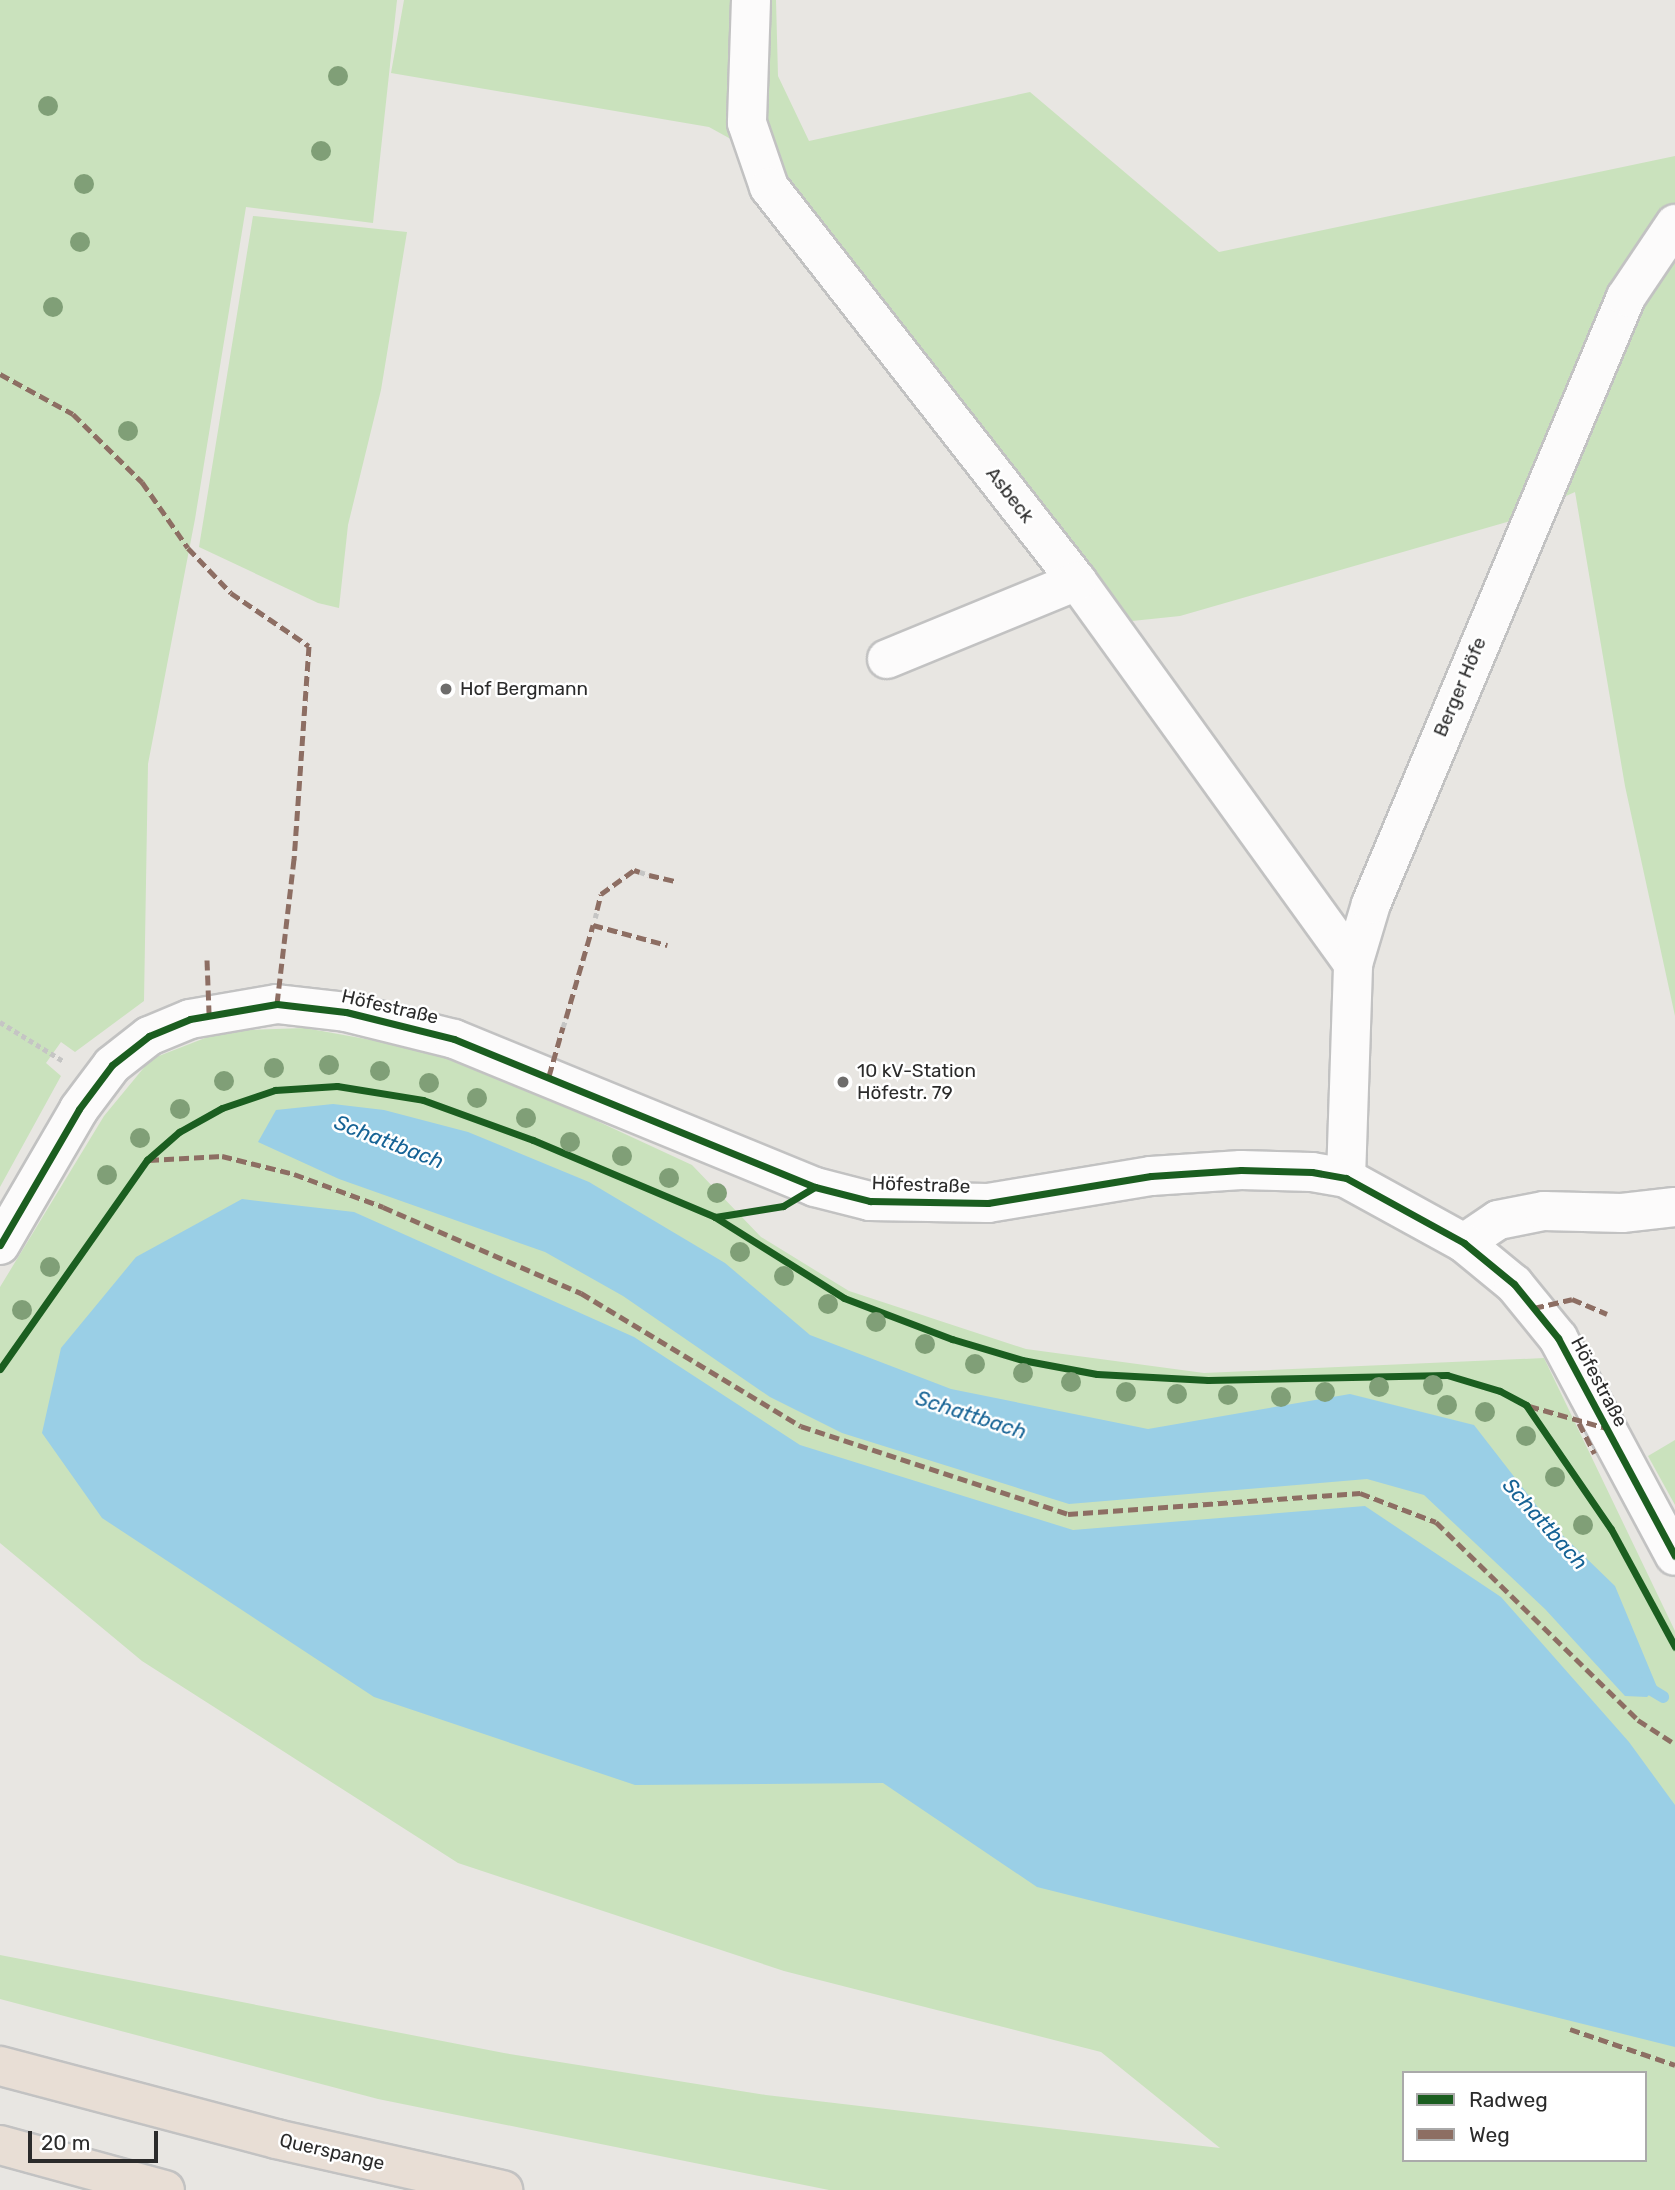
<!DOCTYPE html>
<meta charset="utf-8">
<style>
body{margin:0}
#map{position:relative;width:1675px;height:2190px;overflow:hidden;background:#e8e6e2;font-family:Rubik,sans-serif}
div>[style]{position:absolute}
.green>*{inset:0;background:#cae2bd}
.water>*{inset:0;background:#9acfe6}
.stream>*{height:12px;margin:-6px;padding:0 6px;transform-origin:6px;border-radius:6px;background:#9acfe6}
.path>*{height:4.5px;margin-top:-2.25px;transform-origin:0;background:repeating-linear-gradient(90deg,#c5c5c4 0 5px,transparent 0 8.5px)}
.roads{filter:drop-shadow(2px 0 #c2c2c2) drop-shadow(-2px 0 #c2c2c2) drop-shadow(0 2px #c2c2c2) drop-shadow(0 -2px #c2c2c2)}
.minor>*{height:38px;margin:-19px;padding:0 19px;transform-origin:19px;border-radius:19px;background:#fcfbfb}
.highway>*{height:38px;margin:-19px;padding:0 19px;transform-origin:19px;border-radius:19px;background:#e8ded5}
.quiet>*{height:5px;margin-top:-2.5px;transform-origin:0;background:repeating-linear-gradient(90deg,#8d6e63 0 10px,transparent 0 15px)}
.cycleway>*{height:7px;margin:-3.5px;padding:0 3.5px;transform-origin:3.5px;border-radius:3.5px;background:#1b5e20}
.trees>*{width:20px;height:20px;margin:-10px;border-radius:50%;background:#809f77}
.dots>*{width:19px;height:19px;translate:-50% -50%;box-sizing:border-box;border:4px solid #fff;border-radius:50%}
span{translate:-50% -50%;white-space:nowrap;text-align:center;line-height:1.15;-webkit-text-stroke:5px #fff;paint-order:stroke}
.street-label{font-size:19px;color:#2b2b2b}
.poi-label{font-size:19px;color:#2b2b2b}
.left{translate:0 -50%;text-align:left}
.water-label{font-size:21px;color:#166395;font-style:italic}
.legend{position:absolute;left:1402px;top:2071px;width:245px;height:91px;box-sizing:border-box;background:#fff;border:2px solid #aaa;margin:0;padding:9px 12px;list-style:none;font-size:21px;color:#2b2b2b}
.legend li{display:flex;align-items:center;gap:14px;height:35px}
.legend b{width:35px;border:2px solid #aaa}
.scale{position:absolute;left:28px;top:2131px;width:130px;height:32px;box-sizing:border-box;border:4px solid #2b2b2b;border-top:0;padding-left:9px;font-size:21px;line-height:24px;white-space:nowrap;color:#2b2b2b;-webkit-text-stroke:5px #fff;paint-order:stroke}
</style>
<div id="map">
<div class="green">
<div style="clip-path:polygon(0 0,397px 0,373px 223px,246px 207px,195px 519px,148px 764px,144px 1001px,75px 1052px,61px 1042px,46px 1063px,61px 1076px,0 1187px)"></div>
<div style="clip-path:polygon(404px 0,776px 0,778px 76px,809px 141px,1030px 92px,1219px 252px,1675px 156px,1675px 1016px,1625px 786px,1575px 492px,1507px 522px,1180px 616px,1132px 621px,747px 148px,709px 127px,391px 73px)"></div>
<div style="clip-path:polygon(253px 216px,407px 232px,381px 390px,348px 525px,339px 608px,318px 603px,199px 547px)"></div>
<div style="clip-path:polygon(evenodd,305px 1028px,399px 1045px,485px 1069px,692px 1165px,761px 1237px,849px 1291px,1026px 1349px,1204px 1373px,1544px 1358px,1675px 1631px,1675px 2190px,829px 2190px,378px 2099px,0 1999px,0 1955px,504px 2053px,766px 2095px,1220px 2148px,1101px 2052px,784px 1971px,458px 1863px,142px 1661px,0 1543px,0 1287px,104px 1116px,151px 1059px,223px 1031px,305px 1028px,1404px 2073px,1645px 2073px,1645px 2160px,1404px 2160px,1404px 2073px)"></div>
<div style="clip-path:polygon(1675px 1440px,1675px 1505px,1648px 1456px)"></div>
</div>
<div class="water">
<div style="clip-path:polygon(333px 1104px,384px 1110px,468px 1132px,589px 1182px,725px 1263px,810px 1335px,951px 1389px,1148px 1429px,1350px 1394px,1474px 1425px,1550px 1523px,1615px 1586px,1657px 1687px,1647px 1697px,1625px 1696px,1545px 1609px,1424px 1495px,1367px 1479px,1069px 1504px,842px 1433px,770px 1397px,623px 1296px,545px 1252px,339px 1179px,258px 1142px,276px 1110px)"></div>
<div style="clip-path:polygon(242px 1199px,354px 1212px,634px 1337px,800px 1445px,1073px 1530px,1365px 1506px,1501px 1597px,1629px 1742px,1675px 1805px,1675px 2047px,1037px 1887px,883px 1783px,635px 1785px,374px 1697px,102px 1518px,42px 1433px,61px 1348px,136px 1257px)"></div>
</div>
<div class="stream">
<div style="left:1640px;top:1683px;width:27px;rotate:31deg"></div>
</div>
<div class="path">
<div style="left:640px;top:872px;width:9px;rotate:18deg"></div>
<div style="left:595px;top:918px;width:8px;rotate:-76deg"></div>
<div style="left:0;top:1022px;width:76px;rotate:31.6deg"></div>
<div style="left:563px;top:1027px;width:9px;rotate:-72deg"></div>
</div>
<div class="roads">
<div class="minor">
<div style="left:751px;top:0;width:123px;rotate:91.9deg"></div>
<div style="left:747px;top:123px;width:68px;rotate:71deg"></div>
<div style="left:769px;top:187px;width:500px;rotate:51.98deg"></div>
<div style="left:1077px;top:581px;width:472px;rotate:54.2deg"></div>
<div style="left:887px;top:659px;width:205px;rotate:-22.3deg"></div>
<div style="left:1346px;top:1178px;width:214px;rotate:-88.1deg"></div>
<div style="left:1353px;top:964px;width:63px;rotate:-73.3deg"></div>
<div style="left:1371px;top:904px;width:658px;rotate:-67.21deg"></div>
<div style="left:1626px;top:297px;width:88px;rotate:-56.1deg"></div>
<div style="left:1464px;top:1243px;width:41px;rotate:-34.1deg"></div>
<div style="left:1498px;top:1220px;width:47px;rotate:-11.1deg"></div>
<div style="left:1544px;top:1211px;width:78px;rotate:1.5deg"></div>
<div style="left:1622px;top:1213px;width:53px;rotate:-6.5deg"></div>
<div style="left:0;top:1245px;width:157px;rotate:-59.8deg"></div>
<div style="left:79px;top:1109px;width:55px;rotate:-53.1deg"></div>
<div style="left:112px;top:1065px;width:47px;rotate:-38.1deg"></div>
<div style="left:149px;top:1036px;width:44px;rotate:-22.5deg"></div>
<div style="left:190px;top:1019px;width:88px;rotate:-9.8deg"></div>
<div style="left:277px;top:1004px;width:69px;rotate:6.6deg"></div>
<div style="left:346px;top:1012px;width:111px;rotate:14deg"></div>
<div style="left:454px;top:1039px;width:390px;rotate:22.3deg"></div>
<div style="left:815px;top:1187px;width:57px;rotate:14.3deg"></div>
<div style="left:870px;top:1201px;width:118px;rotate:1deg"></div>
<div style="left:988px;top:1203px;width:165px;rotate:-9.4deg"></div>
<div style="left:1151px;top:1176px;width:90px;rotate:-3.8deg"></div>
<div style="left:1241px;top:1170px;width:71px;rotate:1.6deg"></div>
<div style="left:1312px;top:1172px;width:35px;rotate:10deg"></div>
<div style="left:1346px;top:1178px;width:135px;rotate:28.8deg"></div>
<div style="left:1464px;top:1243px;width:65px;rotate:39.4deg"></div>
<div style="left:1514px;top:1284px;width:70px;rotate:50.8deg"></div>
<div style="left:1558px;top:1338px;width:247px;rotate:61.8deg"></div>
</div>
<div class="highway">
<div style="left:0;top:2066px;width:285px;rotate:14.8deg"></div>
<div style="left:276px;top:2139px;width:233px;rotate:12.7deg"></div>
<div style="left:0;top:2145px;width:171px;rotate:15.3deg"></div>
</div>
</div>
<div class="quiet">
<div style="left:0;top:374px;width:83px;rotate:28.7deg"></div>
<div style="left:73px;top:414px;width:97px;rotate:44.6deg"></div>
<div style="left:142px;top:482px;width:80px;rotate:55.1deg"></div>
<div style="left:188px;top:548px;width:62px;rotate:46.3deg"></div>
<div style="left:231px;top:593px;width:94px;rotate:34.2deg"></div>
<div style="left:309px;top:646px;width:214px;rotate:94deg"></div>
<div style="left:294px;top:859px;width:146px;rotate:96.7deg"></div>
<div style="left:649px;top:875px;width:26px;rotate:13deg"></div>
<div style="left:597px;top:910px;width:16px;rotate:-76deg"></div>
<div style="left:601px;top:894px;width:41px;rotate:-36deg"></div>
<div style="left:634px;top:870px;width:6px;rotate:18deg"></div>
<div style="left:207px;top:960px;width:53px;rotate:87.8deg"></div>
<div style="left:566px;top:1018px;width:97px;rotate:-73.8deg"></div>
<div style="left:593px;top:925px;width:77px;rotate:15.1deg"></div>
<div style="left:549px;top:1076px;width:51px;rotate:-74.1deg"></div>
<div style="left:149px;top:1160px;width:73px;rotate:-3.1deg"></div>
<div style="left:222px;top:1156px;width:74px;rotate:14deg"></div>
<div style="left:294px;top:1174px;width:95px;rotate:20.3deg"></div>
<div style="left:383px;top:1207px;width:216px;rotate:23.5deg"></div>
<div style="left:581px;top:1293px;width:257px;rotate:31.2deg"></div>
<div style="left:801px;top:1426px;width:281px;rotate:18.2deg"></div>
<div style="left:1068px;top:1514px;width:293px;rotate:-4.1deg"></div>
<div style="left:1360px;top:1493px;width:81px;rotate:20.9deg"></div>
<div style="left:1436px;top:1522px;width:283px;rotate:44.4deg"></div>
<div style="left:1638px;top:1720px;width:44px;rotate:33deg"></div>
<div style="left:1534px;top:1308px;width:39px;rotate:-13deg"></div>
<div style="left:1572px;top:1299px;width:38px;rotate:23deg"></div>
<div style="left:1529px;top:1406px;width:80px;rotate:15.9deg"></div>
<div style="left:1579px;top:1423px;width:34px;rotate:63deg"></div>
<div style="left:1570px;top:2029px;width:111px;rotate:18.9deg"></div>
</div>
<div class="cycleway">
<div style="left:715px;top:1217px;width:69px;rotate:-9.2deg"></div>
<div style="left:783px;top:1206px;width:37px;rotate:-31deg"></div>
<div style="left:0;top:1245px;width:157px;rotate:-59.8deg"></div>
<div style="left:79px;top:1109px;width:55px;rotate:-53.1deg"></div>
<div style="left:112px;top:1065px;width:47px;rotate:-38.1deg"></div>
<div style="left:149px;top:1036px;width:44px;rotate:-22.5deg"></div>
<div style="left:190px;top:1019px;width:88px;rotate:-9.8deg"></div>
<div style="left:277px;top:1004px;width:69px;rotate:6.6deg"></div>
<div style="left:346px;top:1012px;width:111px;rotate:14deg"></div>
<div style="left:454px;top:1039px;width:390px;rotate:22.3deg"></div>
<div style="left:815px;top:1187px;width:57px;rotate:14.3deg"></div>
<div style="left:870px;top:1201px;width:118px;rotate:1deg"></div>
<div style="left:988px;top:1203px;width:165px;rotate:-9.4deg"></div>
<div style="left:1151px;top:1176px;width:90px;rotate:-3.8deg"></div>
<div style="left:1241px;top:1170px;width:71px;rotate:1.6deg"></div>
<div style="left:1312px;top:1172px;width:35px;rotate:10deg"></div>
<div style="left:1346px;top:1178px;width:135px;rotate:28.8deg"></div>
<div style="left:1464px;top:1243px;width:65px;rotate:39.4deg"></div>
<div style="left:1514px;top:1284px;width:70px;rotate:50.8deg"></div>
<div style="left:1558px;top:1338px;width:247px;rotate:61.8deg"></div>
<div style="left:0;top:1369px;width:256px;rotate:-54.9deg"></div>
<div style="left:147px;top:1160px;width:43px;rotate:-41.2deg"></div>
<div style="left:179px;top:1132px;width:49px;rotate:-29.2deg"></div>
<div style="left:222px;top:1108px;width:56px;rotate:-18.8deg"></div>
<div style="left:275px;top:1090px;width:62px;rotate:-3.7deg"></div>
<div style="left:337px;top:1086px;width:87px;rotate:9.2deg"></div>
<div style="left:423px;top:1100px;width:117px;rotate:20deg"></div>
<div style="left:533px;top:1140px;width:198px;rotate:22.9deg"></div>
<div style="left:715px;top:1217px;width:152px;rotate:32.1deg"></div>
<div style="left:844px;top:1298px;width:116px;rotate:20.8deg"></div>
<div style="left:952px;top:1339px;width:73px;rotate:16.7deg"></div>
<div style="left:1022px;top:1360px;width:76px;rotate:10.6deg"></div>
<div style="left:1097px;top:1374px;width:111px;rotate:3.1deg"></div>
<div style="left:1208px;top:1380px;width:239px;rotate:-1.2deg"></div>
<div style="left:1447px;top:1375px;width:55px;rotate:16.8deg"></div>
<div style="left:1500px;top:1391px;width:30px;rotate:28deg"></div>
<div style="left:1526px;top:1405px;width:150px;rotate:55.6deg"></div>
<div style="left:1611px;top:1529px;width:134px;rotate:61.5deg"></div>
</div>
<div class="trees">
<div style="left:338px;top:76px"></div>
<div style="left:48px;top:106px"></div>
<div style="left:321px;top:151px"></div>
<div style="left:84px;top:184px"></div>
<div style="left:80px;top:242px"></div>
<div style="left:53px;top:307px"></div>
<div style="left:128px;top:431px"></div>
<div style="left:329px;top:1065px"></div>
<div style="left:274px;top:1068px"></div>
<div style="left:380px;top:1071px"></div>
<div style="left:224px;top:1081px"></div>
<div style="left:429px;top:1083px"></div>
<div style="left:477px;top:1098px"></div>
<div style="left:180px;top:1109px"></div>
<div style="left:526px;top:1118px"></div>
<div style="left:140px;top:1138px"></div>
<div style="left:570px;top:1142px"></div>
<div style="left:622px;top:1156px"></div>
<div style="left:107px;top:1175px"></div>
<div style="left:669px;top:1178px"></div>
<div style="left:717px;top:1193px"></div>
<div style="left:740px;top:1252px"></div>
<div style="left:50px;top:1267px"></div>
<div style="left:784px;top:1276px"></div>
<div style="left:828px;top:1304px"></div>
<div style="left:22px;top:1310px"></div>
<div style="left:876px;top:1322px"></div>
<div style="left:925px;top:1344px"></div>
<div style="left:975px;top:1364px"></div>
<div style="left:1023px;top:1373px"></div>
<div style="left:1071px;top:1382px"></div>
<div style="left:1433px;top:1385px"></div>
<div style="left:1379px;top:1387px"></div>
<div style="left:1126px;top:1392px"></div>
<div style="left:1325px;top:1392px"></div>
<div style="left:1177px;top:1394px"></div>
<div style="left:1228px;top:1395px"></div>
<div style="left:1281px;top:1397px"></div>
<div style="left:1447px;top:1405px"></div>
<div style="left:1485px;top:1412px"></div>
<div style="left:1526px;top:1436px"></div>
<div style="left:1555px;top:1477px"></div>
<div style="left:1583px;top:1525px"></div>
</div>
<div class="dots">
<div style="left:446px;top:689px;background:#6d6c6b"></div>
<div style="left:843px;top:1082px;background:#6d6c6b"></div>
</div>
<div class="street-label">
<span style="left:1010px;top:495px;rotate:52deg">Asbeck</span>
<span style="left:1460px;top:687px;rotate:-67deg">Berger Höfe</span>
<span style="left:390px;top:1007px;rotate:13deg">Höfestraße</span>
<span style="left:921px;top:1185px;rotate:2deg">Höfestraße</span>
<span style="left:1599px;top:1382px;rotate:62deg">Höfestraße</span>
<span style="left:332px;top:2152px;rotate:13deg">Querspange</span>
</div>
<div class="poi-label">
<span class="left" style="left:460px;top:689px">Hof Bergmann</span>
<span class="left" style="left:857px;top:1082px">10 kV-Station<br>Höfestr. 79</span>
</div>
<div class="water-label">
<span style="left:389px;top:1142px;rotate:21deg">Schattbach</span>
<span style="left:971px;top:1415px;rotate:18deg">Schattbach</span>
<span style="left:1545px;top:1524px;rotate:48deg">Schattbach</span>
</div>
<ul class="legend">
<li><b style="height:9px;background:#1b5e20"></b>Radweg</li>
<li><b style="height:9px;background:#8d6e63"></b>Weg</li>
</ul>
<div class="scale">20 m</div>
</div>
